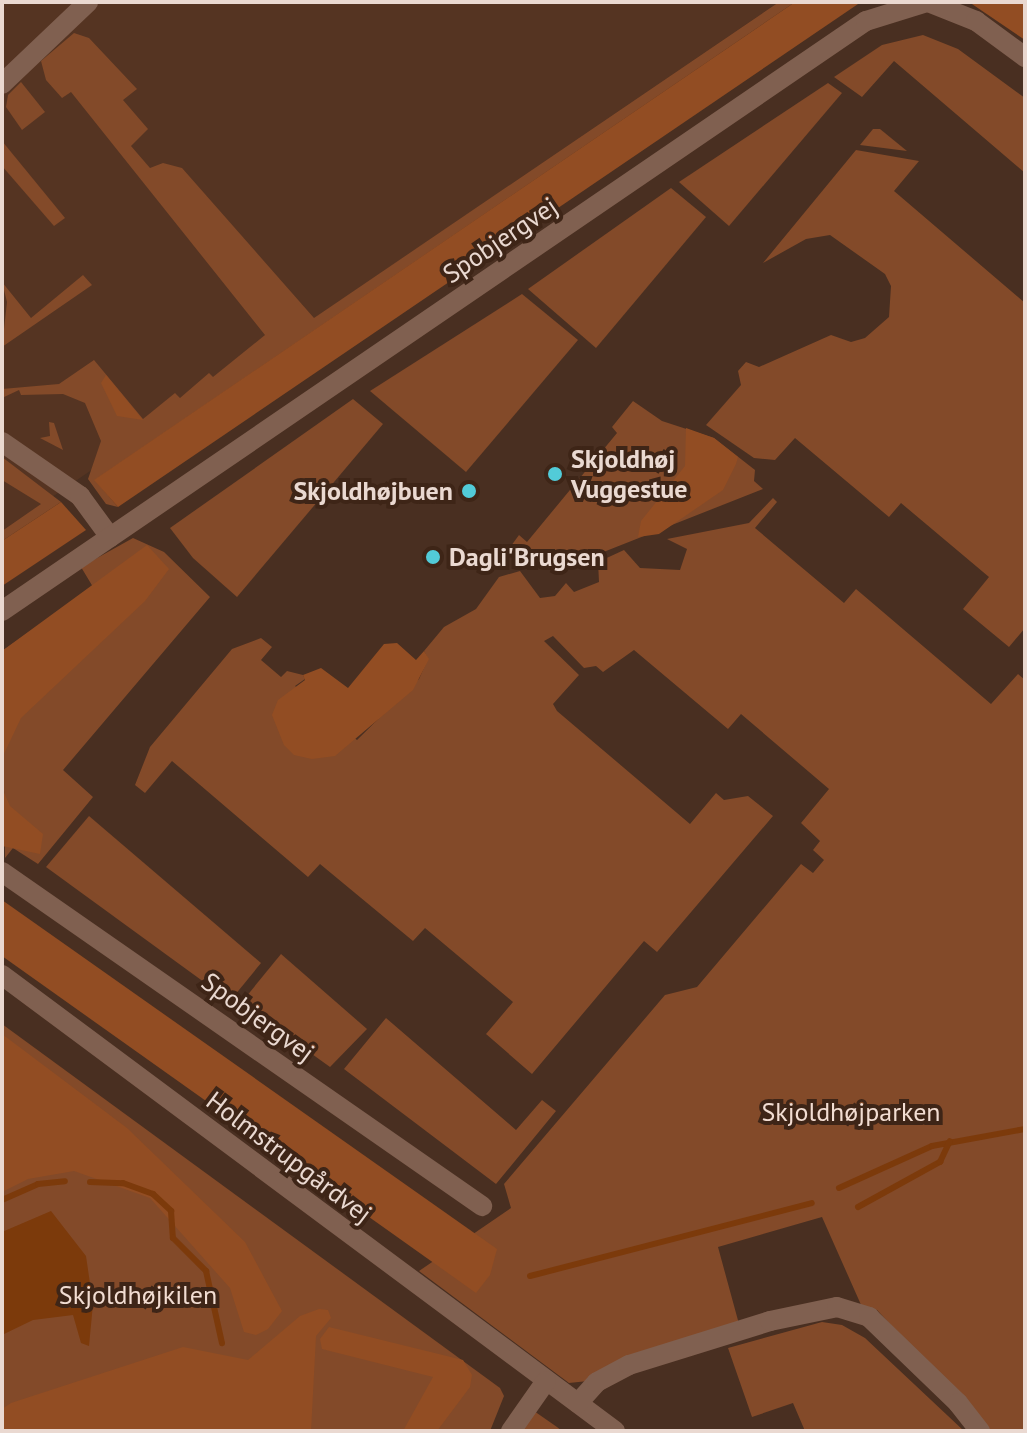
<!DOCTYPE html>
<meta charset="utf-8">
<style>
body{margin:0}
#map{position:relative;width:1027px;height:1433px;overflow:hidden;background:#492f21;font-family:"PT Sans",sans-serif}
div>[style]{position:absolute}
.built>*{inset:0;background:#553422}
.green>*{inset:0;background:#834a29}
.forest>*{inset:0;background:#924d23}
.water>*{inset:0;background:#7c3a0b}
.stream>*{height:6px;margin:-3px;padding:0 3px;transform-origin:3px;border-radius:3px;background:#7c3a0b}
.minor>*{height:20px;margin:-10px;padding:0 10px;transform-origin:10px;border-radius:10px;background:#806050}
.dots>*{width:22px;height:22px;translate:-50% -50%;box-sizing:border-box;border:4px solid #3e2517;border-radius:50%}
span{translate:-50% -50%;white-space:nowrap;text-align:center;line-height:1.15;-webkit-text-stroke:8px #3e2517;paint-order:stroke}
.street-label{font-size:26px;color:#ead9d1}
.poi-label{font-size:26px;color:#ead9d1;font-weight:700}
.left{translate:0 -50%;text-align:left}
.right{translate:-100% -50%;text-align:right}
.park-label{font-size:26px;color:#f2ddd2}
.frame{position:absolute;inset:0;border:4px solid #ead9d1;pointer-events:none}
</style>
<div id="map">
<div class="built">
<div style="clip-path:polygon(2px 2px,779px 2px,2px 531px)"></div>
</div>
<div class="green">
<div style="clip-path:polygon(779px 2px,795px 2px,95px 480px,118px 507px,106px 504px,88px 479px,101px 441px,85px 403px,63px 394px,21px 395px,19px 390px,2px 398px,2px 389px,59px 384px,94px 360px,143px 419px,175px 393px,180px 398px,209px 373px,213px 377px,265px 335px,71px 92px,62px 98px,46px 80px,41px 61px,74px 33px,89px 38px,137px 89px,123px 100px,148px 129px,131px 146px,150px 168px,163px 163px,182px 168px,314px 318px)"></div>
<div style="clip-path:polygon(923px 35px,958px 49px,1025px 98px,1025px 173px,894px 61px,862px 97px,834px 77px,882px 45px)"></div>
<div style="clip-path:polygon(21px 82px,45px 112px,22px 130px,6px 107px,8px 95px)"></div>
<div style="clip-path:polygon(828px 83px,842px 93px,729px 226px,679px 182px)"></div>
<div style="clip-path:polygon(873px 129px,880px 129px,907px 151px,860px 145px)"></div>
<div style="clip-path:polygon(2px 141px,65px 218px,54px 226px,2px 166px)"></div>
<div style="clip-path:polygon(856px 150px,919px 161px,894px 191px,1025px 303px,1025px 628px,1009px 647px,963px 609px,989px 577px,901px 503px,889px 517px,795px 438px,775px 460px,754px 458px,706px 425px,741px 385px,738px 371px,746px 362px,759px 367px,831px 335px,851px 342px,865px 338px,889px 317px,891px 286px,885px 274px,830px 235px,806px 239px,763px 263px)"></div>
<div style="clip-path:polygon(671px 188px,706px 217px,596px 348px,528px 289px)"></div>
<div style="clip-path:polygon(83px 275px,92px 285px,2px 347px,7px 302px,2px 282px,31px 318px)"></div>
<div style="clip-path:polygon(522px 294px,578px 340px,466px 472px,370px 391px)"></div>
<div style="clip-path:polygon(353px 399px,383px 424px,237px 597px,193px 558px,170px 528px)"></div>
<div style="clip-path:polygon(633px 401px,662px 421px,714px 438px,755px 470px,754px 481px,763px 489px,563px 568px,553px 570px,523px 556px,511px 546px,519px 535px,527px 542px,617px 433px,612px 427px)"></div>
<div style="clip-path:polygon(49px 422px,54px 423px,63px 450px,40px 438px,50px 436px)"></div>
<div style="clip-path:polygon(2px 457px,61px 502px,2px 541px,2px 531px,41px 504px,2px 480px)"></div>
<div style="clip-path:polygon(773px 498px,777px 502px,755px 528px,844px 603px,856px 589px,991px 704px,1018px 674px,1025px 680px,1025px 1431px,990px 1431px,877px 1310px,862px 1307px,822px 1217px,718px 1247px,739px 1324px,588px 1381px,569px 1383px,419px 1271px,511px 1208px,504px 1184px,665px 995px,697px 987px,801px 864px,813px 873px,824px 860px,813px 850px,820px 841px,801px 823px,829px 789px,741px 714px,728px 729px,634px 650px,603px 672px,596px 666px,584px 668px,553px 636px,544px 641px,579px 675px,553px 704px,557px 711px,690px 824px,716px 793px,724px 800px,748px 796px,773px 816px,657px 952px,644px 941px,532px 1074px,486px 1034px,513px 1002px,425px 928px,413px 941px,320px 864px,308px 877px,172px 761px,145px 793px,135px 785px,150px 747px,232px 649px,261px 638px,272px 647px,261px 660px,281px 677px,287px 671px,303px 675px,305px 679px,295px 686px,357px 740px,419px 679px,428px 659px,424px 651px,444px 627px,476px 609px,499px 577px,520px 571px,540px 598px,555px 596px,566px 583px,574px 592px,599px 582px,598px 562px,624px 550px,640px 568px,680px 570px,687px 549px,667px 539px,749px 523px)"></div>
<div style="clip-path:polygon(133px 538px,164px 552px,210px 597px,63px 770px,93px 797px,38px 864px,13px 848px,5px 858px,2px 651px,93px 587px,81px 567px)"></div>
<div style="clip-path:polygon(89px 816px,261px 963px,230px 1001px,46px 867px)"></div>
<div style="clip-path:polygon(281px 954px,367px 1029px,330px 1067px,241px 1003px)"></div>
<div style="clip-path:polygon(386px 1018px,516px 1130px,542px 1100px,556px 1111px,496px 1184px,344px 1069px)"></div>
<div style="clip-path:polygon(2px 1024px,500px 1388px,504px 1396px,490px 1431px,2px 1431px)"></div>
<div style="clip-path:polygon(822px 1322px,842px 1325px,865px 1338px,964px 1431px,805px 1431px,793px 1403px,752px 1417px,728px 1348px)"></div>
<div style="clip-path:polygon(534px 1411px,557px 1427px,562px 1431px,520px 1431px)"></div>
</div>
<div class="forest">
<div style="clip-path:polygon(795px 2px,861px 2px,118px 507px,94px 480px)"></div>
<div style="clip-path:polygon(969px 2px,1025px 2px,1025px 40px)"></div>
<div style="clip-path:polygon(106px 375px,143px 420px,117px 416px,101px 383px)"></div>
<div style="clip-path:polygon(686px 428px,714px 438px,738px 457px,736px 464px,723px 490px,659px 534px,638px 537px,641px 521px,685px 466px)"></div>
<div style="clip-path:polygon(61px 502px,86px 530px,2px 586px,2px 541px)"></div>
<div style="clip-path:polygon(147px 545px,169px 569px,145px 601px,21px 718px,2px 758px,2px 651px)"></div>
<div style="clip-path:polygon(397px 643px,416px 660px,424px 651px,429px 659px,413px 690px,335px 756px,312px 759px,294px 755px,284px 745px,272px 715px,278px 700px,305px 680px,303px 675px,321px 668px,348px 688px,384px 644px)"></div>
<div style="clip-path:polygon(2px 788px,10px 806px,43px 834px,40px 854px,2px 846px)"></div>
<div style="clip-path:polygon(2px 900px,497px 1249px,490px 1275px,476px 1293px,2px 956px)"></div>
<div style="clip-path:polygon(2px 1034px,127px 1128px,245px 1242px,282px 1311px,268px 1329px,256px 1335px,244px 1332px,230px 1288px,150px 1198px,74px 1171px,28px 1179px,2px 1192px)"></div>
<div style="clip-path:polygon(319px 1309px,328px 1310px,331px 1318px,316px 1336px,311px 1431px,2px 1431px,2px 1409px,11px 1403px,183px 1347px,248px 1360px,300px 1316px)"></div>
<div style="clip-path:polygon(329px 1327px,463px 1360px,472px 1375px,470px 1387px,437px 1431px,403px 1431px,433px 1377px,322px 1349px,320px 1339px)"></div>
</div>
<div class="water">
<div style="clip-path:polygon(51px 1211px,86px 1256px,93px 1304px,89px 1346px,81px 1343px,73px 1315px,33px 1320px,2px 1335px,2px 1232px)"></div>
</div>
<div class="stream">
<div style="left:90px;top:1182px;width:33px;rotate:2deg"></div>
<div style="left:123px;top:1183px;width:32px;rotate:20deg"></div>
<div style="left:153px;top:1194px;width:25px;rotate:43deg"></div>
<div style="left:171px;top:1211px;width:27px;rotate:86deg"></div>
<div style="left:173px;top:1238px;width:47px;rotate:45deg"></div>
<div style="left:206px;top:1271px;width:74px;rotate:77.5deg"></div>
<div style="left:839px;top:1188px;width:102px;rotate:-24.3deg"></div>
<div style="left:932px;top:1146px;width:95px;rotate:-10.4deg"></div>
<div style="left:2px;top:1200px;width:39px;rotate:-24deg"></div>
<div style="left:38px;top:1184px;width:27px;rotate:-6deg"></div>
<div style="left:858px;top:1207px;width:94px;rotate:-28.8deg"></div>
<div style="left:940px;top:1162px;width:23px;rotate:-65deg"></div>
<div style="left:530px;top:1276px;width:291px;rotate:-14.5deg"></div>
</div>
<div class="minor">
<div style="left:928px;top:2px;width:52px;rotate:21.6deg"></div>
<div style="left:976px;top:21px;width:61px;rotate:36.3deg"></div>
<div style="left:2px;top:84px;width:119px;rotate:-43.6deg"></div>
<div style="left:2px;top:442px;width:95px;rotate:34.7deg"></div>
<div style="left:80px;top:496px;width:51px;rotate:53.8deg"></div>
<div style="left:2px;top:611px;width:1046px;rotate:-34.33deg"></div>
<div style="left:866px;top:21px;width:64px;rotate:-17.3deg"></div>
<div style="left:2px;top:872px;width:585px;rotate:34.83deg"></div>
<div style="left:2px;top:975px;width:764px;rotate:36.64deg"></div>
<div style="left:578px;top:1403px;width:28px;rotate:-48deg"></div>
<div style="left:597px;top:1382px;width:36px;rotate:-28deg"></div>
<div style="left:629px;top:1365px;width:148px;rotate:-17.3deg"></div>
<div style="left:770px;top:1321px;width:68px;rotate:-11.8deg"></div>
<div style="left:837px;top:1307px;width:34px;rotate:17deg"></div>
<div style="left:869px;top:1317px;width:124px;rotate:44deg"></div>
<div style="left:958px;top:1403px;width:36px;rotate:52deg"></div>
<div style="left:511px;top:1431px;width:61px;rotate:-55deg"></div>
</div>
<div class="dots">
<div style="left:555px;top:474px;background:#52cbd8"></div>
<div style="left:469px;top:491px;background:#52cbd8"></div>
<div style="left:433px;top:557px;background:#52cbd8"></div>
</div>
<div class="street-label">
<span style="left:500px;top:240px;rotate:-34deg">Spobjergvej</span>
<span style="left:258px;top:1017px;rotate:36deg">Spobjergvej</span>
<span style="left:289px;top:1157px;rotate:37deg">Holmstrupgårdvej</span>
</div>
<div class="poi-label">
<span class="left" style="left:571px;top:474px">Skjoldhøj<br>Vuggestue</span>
<span class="right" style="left:453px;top:491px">Skjoldhøjbuen</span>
<span class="left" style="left:449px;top:557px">Dagli'Brugsen</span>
</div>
<div class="park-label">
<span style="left:851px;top:1112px">Skjoldhøjparken</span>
<span style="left:138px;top:1295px">Skjoldhøjkilen</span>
</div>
<div class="frame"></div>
</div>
